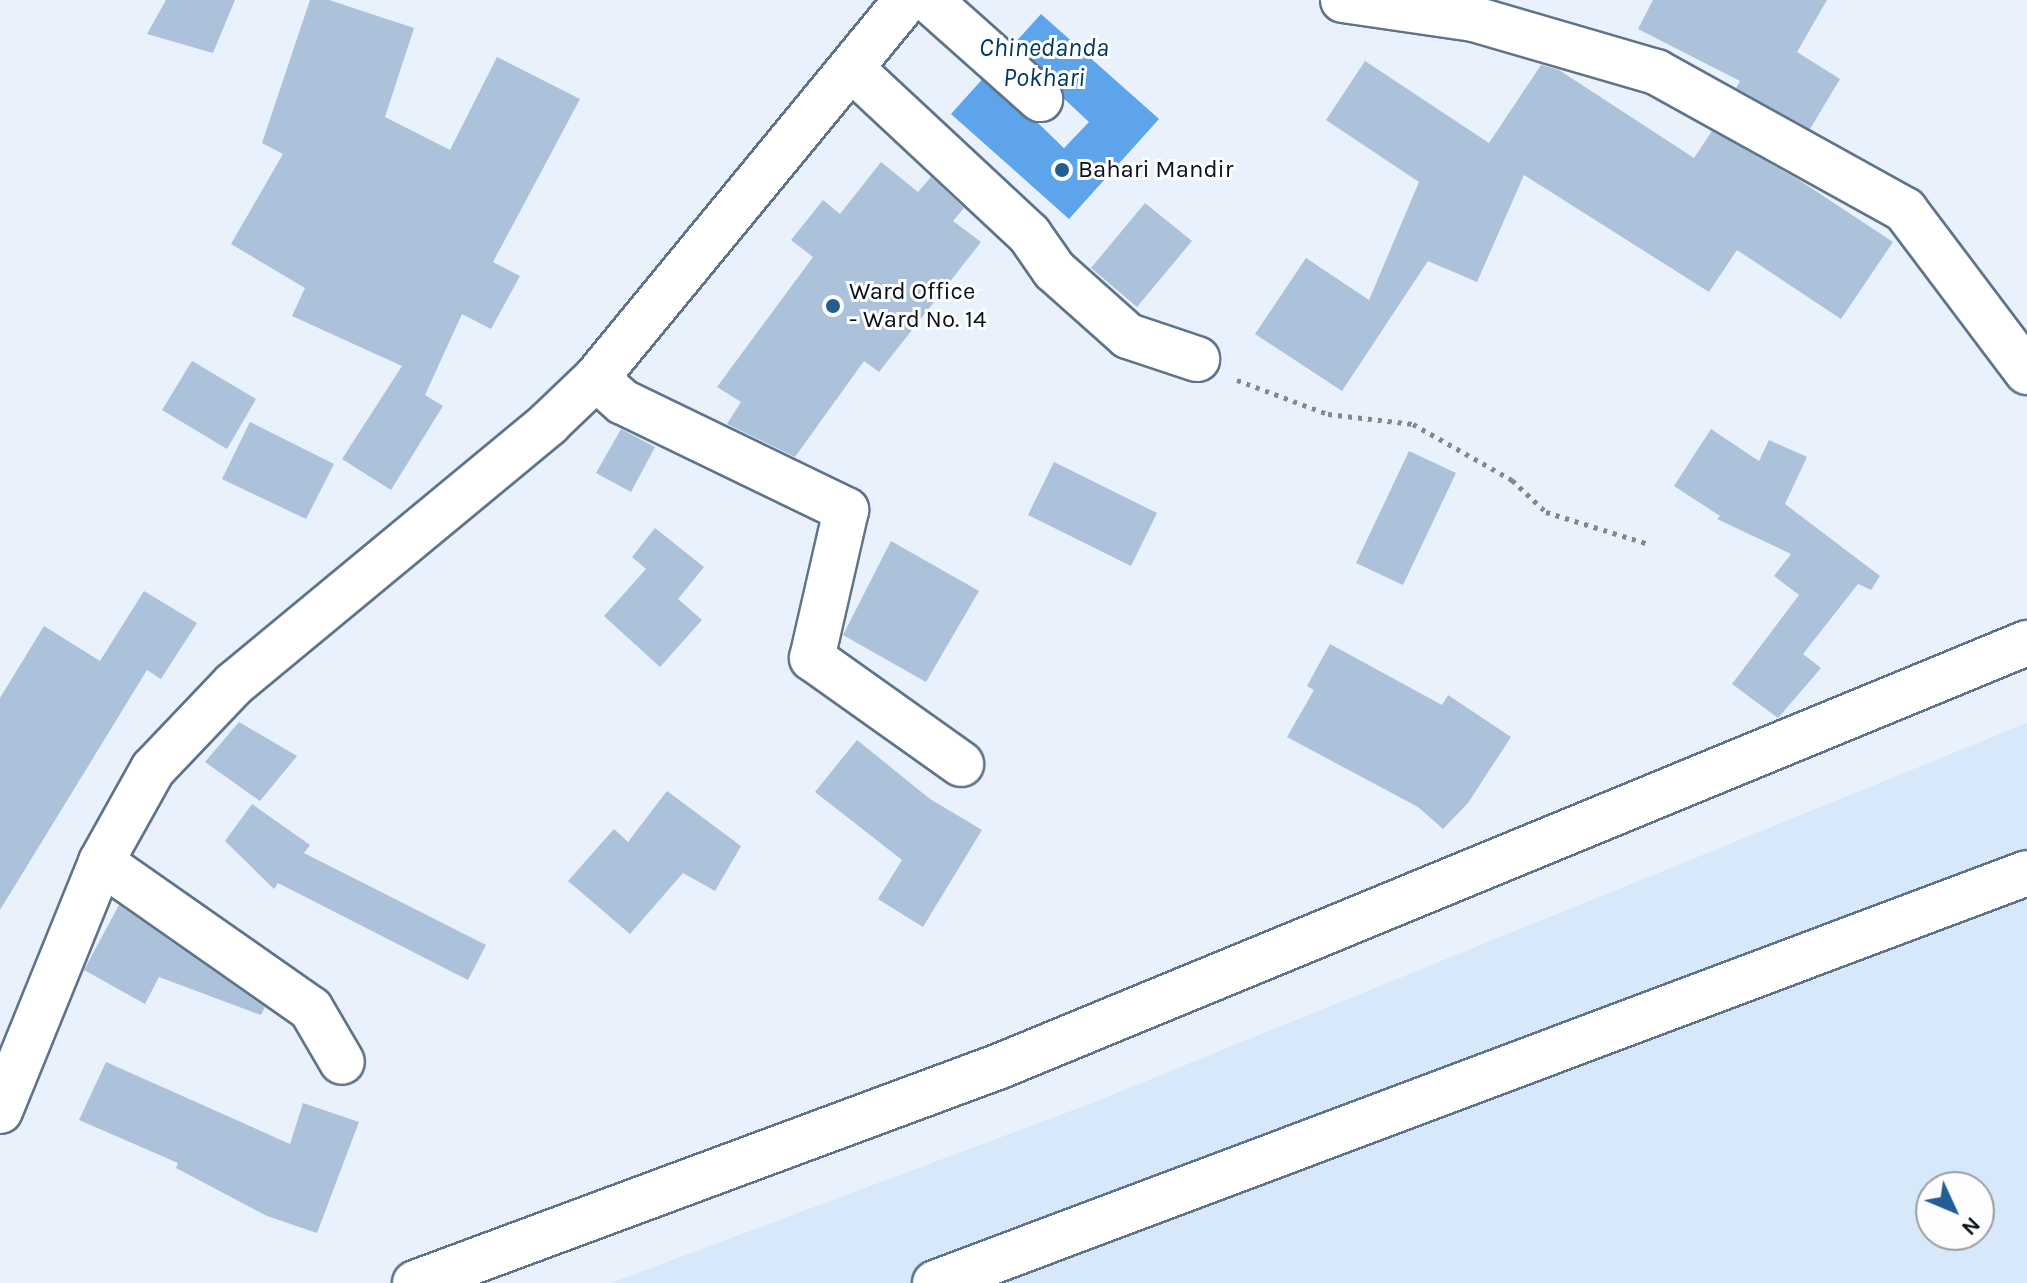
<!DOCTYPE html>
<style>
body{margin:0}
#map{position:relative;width:2027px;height:1283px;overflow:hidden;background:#e8f1fc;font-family:Karla,sans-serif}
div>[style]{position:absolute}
.built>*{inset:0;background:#d6e8fa}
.water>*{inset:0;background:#5da4ea}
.pier>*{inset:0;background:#e8f1fc}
.building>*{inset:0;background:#abc2da}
.path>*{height:5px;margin-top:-2.5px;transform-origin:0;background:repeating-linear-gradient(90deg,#808993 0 4px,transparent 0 10px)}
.roads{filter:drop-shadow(2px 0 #5f748a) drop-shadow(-2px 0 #5f748a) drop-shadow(0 2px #5f748a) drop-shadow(0 -2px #5f748a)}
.minor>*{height:44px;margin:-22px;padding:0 22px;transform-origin:22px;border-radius:22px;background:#fff}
.major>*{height:44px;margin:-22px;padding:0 22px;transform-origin:22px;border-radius:22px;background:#fff}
.dots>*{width:22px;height:22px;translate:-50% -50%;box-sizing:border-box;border:4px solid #fdfdfd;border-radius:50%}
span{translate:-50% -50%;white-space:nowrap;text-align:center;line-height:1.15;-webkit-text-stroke:6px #fdfdfd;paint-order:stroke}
.poi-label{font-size:24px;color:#081019}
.left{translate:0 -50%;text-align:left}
.water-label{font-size:26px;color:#013864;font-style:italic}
.north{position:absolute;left:1915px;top:1171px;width:80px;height:80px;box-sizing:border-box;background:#fdfdfd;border:2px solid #9b9ea2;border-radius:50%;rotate:134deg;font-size:22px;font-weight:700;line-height:32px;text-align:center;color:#081019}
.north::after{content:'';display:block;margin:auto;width:28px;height:36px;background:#225d94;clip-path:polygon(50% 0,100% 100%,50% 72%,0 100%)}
</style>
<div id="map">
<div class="built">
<div style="clip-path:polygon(evenodd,2027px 723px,2027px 1283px,611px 1283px,1092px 1103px,2027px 723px,1931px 1187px,1979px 1187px,1979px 1235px,1931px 1235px,1931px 1187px)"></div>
</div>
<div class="water">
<div style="clip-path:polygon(evenodd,1041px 14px,1159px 119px,1069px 219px,951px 114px,1041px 14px,1059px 94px,1088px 122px,1064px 148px,1034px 119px,1059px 94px)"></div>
</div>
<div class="pier">
<div style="clip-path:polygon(evenodd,1059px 94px,1089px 122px,1064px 148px,1034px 119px,1059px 94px,1059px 99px,1083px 122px,1064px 142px,1039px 119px,1059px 99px)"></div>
</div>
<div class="building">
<div style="clip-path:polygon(166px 0,235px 0,213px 53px,147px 34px)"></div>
<div style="clip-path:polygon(310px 0,329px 0,414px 28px,385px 117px,450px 150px,497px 57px,580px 99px,493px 262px,520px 276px,491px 329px,462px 314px,425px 395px,443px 406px,391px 490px,342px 459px,402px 366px,292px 316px,305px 288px,231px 244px,283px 154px,262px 143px)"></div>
<div style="clip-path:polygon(1653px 0,1827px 0,1797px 52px,1840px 79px,1810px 129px,1736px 88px,1740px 81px,1638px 29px)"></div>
<div style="clip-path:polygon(1365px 61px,1489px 143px,1541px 65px,1559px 70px,1694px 158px,1712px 131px,1799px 180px,1893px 242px,1841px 319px,1737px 250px,1709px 292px,1524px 175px,1477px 282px,1428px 261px,1342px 391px,1255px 334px,1306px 258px,1369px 300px,1419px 182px,1326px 120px)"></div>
<div style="clip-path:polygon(881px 162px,918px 192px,931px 177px,964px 208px,953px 221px,981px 242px,879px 372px,864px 361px,795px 457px,727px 424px,741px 402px,717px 387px,813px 257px,791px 240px,823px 200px,840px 214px)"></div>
<div style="clip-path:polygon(1145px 203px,1192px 241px,1137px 307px,1091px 268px)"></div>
<div style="clip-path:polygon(192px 361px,256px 399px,227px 449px,162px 410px)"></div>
<div style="clip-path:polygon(250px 422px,334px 464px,306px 519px,222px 479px)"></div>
<div style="clip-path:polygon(621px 429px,655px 447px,631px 492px,596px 473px)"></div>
<div style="clip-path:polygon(1711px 429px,1759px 461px,1769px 440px,1807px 457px,1785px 504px,1880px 576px,1871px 590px,1858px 584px,1803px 654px,1821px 668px,1778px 718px,1732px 684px,1799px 595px,1774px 576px,1791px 554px,1717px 519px,1720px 516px,1674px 486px)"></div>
<div style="clip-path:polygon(1409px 451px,1456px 473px,1403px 585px,1356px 563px)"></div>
<div style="clip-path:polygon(1054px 462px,1157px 513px,1131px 566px,1028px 515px)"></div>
<div style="clip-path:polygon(655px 528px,704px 567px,678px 599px,702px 620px,660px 667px,604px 616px,646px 569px,632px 557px)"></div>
<div style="clip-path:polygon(891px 541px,979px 591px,926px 682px,843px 635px)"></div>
<div style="clip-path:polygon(144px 591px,197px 623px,161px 679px,147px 670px,0 910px,0 698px,44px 626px,100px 661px)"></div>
<div style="clip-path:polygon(1330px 644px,1442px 705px,1448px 695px,1511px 737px,1468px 803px,1443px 829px,1418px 807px,1287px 737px,1314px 690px,1307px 686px)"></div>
<div style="clip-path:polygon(239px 722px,297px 756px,260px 801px,205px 762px)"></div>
<div style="clip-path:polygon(857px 740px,930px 799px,982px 830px,923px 927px,878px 899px,902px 860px,815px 792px)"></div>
<div style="clip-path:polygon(667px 791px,741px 846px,715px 891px,683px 873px,630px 934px,568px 881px,614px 829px,628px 842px)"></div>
<div style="clip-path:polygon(252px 804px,310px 845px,304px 853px,486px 945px,468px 980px,278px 883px,274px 889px,225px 841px)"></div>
<div style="clip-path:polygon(119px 905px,265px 1007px,261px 1015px,159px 977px,145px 1004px,84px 970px)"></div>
<div style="clip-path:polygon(106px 1062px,290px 1144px,303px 1103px,359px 1122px,317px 1233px,267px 1216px,176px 1168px,178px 1163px,79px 1120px)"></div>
</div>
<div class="path">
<div style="left:1237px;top:380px;width:97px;rotate:20.5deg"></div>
<div style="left:1328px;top:414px;width:86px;rotate:6.7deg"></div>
<div style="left:1413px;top:424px;width:114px;rotate:29.5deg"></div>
<div style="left:1512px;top:480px;width:47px;rotate:43.3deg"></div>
<div style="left:1546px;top:512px;width:108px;rotate:17.3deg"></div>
</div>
<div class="roads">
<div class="minor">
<div style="left:929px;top:0;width:149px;rotate:41.7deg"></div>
<div style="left:1343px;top:0;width:132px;rotate:8.3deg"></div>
<div style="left:1474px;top:19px;width:190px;rotate:16.2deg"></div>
<div style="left:1656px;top:72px;width:285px;rotate:29deg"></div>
<div style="left:1905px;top:210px;width:203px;rotate:53deg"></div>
<div style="left:853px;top:70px;width:241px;rotate:43deg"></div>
<div style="left:1029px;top:234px;width:44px;rotate:55.2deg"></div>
<div style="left:1054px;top:270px;width:99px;rotate:41.7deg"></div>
<div style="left:1128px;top:336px;width:73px;rotate:18.4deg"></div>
<div style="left:596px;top:378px;width:36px;rotate:42deg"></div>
<div style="left:623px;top:402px;width:248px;rotate:25.8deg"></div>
<div style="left:846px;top:510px;width:152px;rotate:102.9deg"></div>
<div style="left:812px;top:658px;width:183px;rotate:35.4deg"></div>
<div style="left:101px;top:862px;width:256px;rotate:35deg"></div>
<div style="left:311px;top:1009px;width:61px;rotate:59.7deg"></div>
<div style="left:0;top:1111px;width:269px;rotate:-67.9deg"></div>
<div style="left:101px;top:862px;width:107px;rotate:-60.8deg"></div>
<div style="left:153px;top:769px;width:117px;rotate:-46.4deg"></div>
<div style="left:234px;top:684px;width:409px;rotate:-39.6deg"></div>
<div style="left:549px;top:423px;width:65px;rotate:-43.8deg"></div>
<div style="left:596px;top:378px;width:489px;rotate:-50.6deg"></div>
<div style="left:935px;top:1283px;width:1166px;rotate:-20.58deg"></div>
</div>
<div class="major">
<div style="left:415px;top:1283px;width:624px;rotate:-20.35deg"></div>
<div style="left:1000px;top:1066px;width:1111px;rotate:-22.39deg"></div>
</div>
</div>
<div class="dots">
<div style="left:1062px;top:170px;background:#225d94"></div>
<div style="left:833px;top:306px;background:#225d94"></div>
</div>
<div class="poi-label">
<span class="left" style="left:1078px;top:170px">Bahari Mandir</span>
<span class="left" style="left:849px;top:306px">Ward Office<br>- Ward No. 14</span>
</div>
<div class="water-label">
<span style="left:1044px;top:63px">Chinedanda<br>Pokhari</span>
</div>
<div class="north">N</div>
</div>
